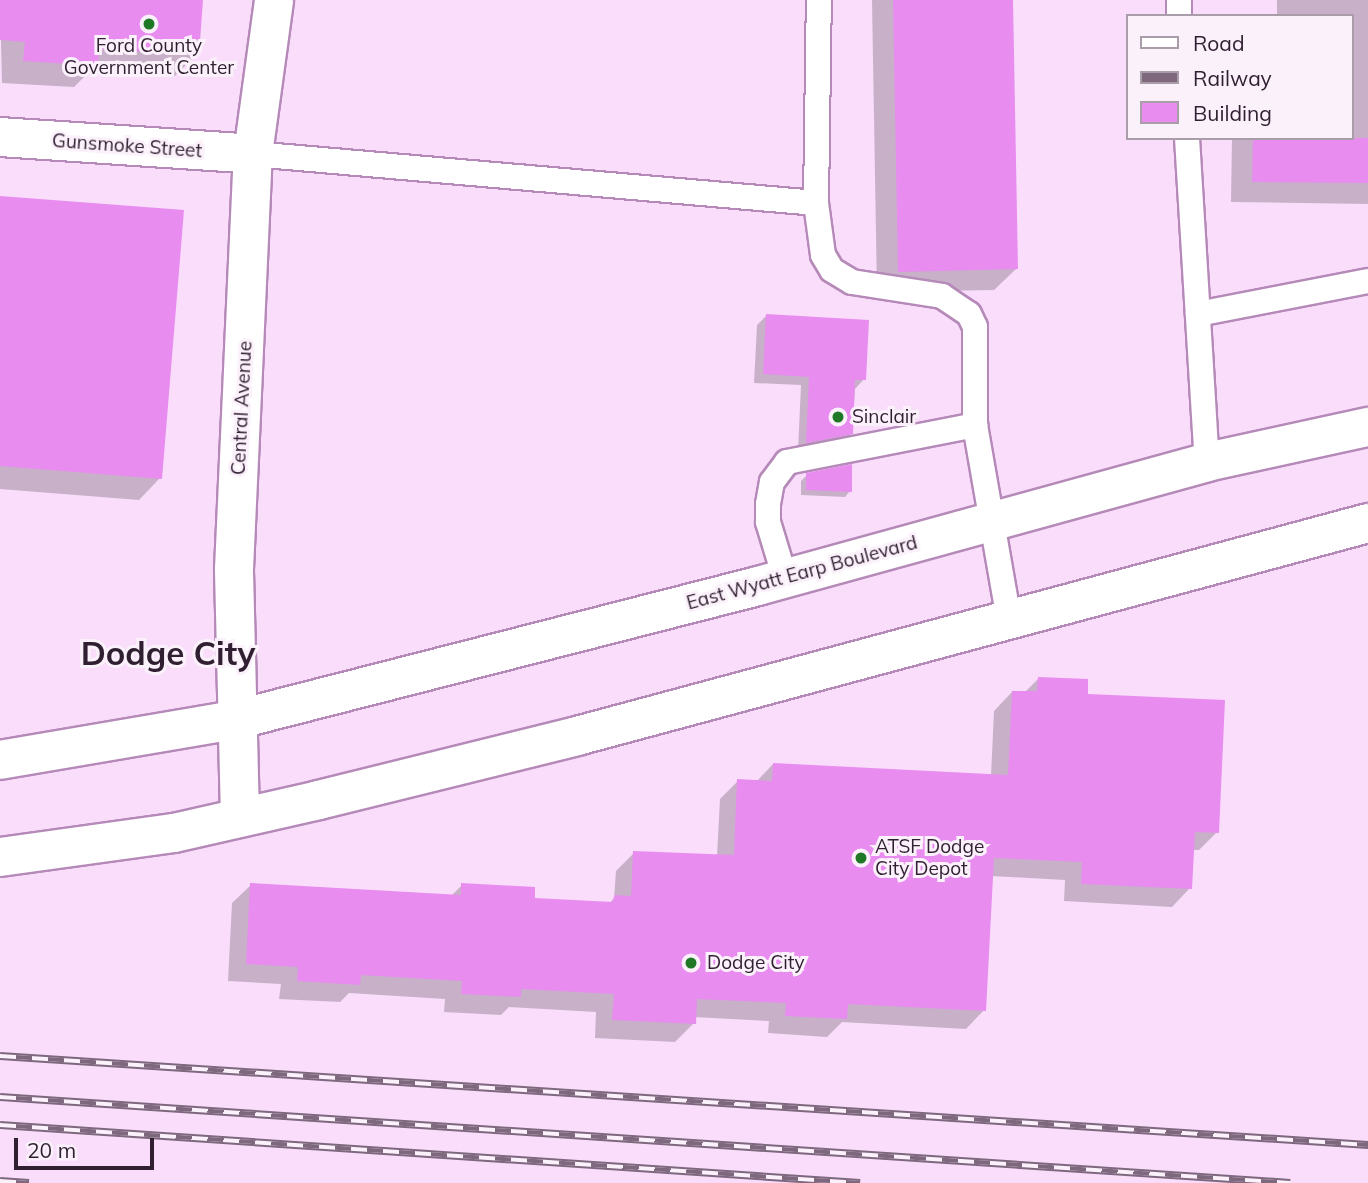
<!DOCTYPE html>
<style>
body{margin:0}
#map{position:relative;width:1368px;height:1183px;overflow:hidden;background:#f9ddfb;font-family:Mulish,sans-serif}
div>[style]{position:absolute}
.shadow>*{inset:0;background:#0003}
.building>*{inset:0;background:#e88cf0}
.roads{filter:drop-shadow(2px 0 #b589b8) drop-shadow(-2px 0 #b589b8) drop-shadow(0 2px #b589b8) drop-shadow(0 -2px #b589b8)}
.lane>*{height:24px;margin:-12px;padding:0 12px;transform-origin:12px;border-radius:12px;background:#fff}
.street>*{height:38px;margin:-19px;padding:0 19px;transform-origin:19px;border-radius:19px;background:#fff}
.secondary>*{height:38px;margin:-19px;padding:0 19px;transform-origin:19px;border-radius:19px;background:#fff}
.primary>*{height:38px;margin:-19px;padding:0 19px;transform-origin:19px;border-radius:19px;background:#fff}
.rail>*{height:8px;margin-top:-4px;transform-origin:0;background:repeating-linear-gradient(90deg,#fbf1fb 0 16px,#7d687e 0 32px);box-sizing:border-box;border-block:2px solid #7d687e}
.dots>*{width:19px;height:19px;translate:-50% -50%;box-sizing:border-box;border:4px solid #fbf1fb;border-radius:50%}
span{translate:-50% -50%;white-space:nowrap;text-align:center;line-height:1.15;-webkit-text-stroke:6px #fbf1fb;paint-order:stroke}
.poi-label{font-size:19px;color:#301f31}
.left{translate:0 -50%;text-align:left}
.street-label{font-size:19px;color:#301f31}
.town-label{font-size:33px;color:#301f31;font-weight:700}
.legend{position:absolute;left:1126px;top:14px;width:228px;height:126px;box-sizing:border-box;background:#fbf1fb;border:2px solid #aa9daa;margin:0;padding:9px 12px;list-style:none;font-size:21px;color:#301f31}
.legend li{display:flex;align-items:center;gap:14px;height:35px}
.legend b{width:35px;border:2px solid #aa9daa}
.scale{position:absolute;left:14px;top:1138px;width:140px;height:32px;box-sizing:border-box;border:4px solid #301f31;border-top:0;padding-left:9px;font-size:21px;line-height:24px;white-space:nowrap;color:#301f31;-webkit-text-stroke:5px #fbf1fb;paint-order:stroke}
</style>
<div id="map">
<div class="shadow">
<div style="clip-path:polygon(0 0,201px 0,197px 54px,175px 76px,90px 71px,74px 87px,2px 83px)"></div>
<div style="clip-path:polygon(872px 0,1011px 0,1016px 269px,994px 290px,877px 292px)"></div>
<div style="clip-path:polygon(1277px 0,1368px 0,1368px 204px,1231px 202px,1232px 138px,1352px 138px,1352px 16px,1277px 16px)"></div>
<div style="clip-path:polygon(0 198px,160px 478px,139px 500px,0 489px)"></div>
<div style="clip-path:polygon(766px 316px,864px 379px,855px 389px,852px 433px,842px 442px,798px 451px,801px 385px,754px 383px,757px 325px)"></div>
<div style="clip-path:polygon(807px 475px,850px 491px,845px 497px,801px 495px,801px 481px)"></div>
<div style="clip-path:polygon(1039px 678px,1086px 695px,1217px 832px,1199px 850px,1192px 850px,1190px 888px,1172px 907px,1064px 901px,1065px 880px,991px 876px,984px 1010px,966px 1029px,842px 1022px,827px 1037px,768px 1033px,769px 1021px,694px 1017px,694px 1023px,675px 1042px,595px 1038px,596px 1012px,509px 1007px,501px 1015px,444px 1012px,445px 999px,349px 993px,340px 1002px,279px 999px,281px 984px,228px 981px,232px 903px,251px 885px,451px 896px,462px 885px,533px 900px,609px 904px,614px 898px,616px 871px,634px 853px,717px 856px,720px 799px,738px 781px,756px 782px,773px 764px,991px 776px,994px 711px,1012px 692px,1024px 693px)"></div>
</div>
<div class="building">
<div style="clip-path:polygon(0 0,203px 0,199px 55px,99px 49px,98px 66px,23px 61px,25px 42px,0 40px)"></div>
<div style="clip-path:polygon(893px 0,1013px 0,1018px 269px,898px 272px)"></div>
<div style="clip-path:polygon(1253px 138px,1368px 138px,1368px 183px,1252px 182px)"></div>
<div style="clip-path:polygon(0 196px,184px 210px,162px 479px,0 466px)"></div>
<div style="clip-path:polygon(766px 314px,869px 320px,866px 380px,855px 380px,853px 434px,806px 443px,809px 377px,763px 374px)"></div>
<div style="clip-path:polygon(852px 464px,852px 492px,806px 490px,806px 473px)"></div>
<div style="clip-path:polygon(1038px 677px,1088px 679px,1088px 694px,1225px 700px,1219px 833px,1195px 832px,1192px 889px,1081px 884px,1082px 862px,994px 858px,986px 1011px,848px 1004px,847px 1019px,785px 1016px,786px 1003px,697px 999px,696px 1024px,612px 1020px,614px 994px,521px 989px,521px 997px,461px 994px,462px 981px,361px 975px,360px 985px,297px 981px,298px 967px,246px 964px,250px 883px,461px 895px,461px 883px,535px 887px,535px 898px,612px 902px,615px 895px,631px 896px,633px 851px,734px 855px,737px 779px,772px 781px,773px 763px,1008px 775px,1012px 691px,1037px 691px)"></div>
</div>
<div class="roads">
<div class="lane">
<div style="left:1179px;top:0;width:16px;rotate:90deg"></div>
<div style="left:1187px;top:138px;width:325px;rotate:86.5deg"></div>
<div style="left:253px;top:154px;width:565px;rotate:4.97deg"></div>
<div style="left:816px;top:203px;width:52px;rotate:82.3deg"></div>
<div style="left:823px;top:255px;width:17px;rotate:59deg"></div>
<div style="left:832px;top:270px;width:23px;rotate:31deg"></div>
<div style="left:852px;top:282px;width:91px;rotate:8.8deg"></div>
<div style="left:942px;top:296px;width:32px;rotate:34deg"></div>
<div style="left:969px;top:314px;width:14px;rotate:65deg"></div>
<div style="left:975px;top:327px;width:98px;rotate:90deg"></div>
<div style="left:975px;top:425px;width:198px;rotate:80.1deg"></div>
<div style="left:816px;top:203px;width:203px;rotate:-89.2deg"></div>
<div style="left:1198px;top:314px;width:173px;rotate:-11deg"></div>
<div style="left:785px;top:578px;width:59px;rotate:-106.9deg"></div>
<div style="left:768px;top:522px;width:18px;rotate:-90deg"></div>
<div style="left:768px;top:504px;width:22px;rotate:-80deg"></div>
<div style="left:772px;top:482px;width:25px;rotate:-53deg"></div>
<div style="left:787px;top:462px;width:192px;rotate:-11.1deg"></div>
</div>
<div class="street">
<div style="left:0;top:137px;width:254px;rotate:3.8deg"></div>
</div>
<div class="secondary">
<div style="left:240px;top:817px;width:248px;rotate:-91.4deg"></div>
<div style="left:234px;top:569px;width:415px;rotate:-87.4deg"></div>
<div style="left:253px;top:154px;width:155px;rotate:-82.2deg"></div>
</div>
<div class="primary">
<div style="left:0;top:760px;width:238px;rotate:-9.7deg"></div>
<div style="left:235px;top:720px;width:540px;rotate:-14.37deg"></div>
<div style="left:758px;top:586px;width:466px;rotate:-15.4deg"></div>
<div style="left:1207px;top:462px;width:165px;rotate:-12.3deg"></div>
<div style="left:0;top:857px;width:176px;rotate:-7.9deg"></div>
<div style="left:174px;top:833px;width:149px;rotate:-12.8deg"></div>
<div style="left:319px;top:800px;width:266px;rotate:-13.9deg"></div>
<div style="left:577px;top:736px;width:819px;rotate:-15.07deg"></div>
</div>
</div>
<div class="rail">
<div style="left:0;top:1056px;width:1371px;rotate:3.72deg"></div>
<div style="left:0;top:1097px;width:1293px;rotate:3.81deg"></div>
<div style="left:0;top:1125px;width:862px;rotate:3.86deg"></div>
<div style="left:0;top:1181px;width:29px;rotate:4deg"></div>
</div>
<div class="dots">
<div style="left:149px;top:24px;background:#1e7826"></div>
<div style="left:838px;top:417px;background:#1e7826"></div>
<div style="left:861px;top:858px;background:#1e7826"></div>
<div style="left:691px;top:963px;background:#1e7826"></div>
</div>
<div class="poi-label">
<span style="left:149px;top:57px">Ford County<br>Government Center</span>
<span class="left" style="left:852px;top:417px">Sinclair</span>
<span class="left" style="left:875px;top:858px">ATSF Dodge<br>City Depot</span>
<span class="left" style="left:707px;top:963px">Dodge City</span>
</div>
<div class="street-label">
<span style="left:127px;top:146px;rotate:4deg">Gunsmoke Street</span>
<span style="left:242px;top:408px;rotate:-87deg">Central Avenue</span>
<span style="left:802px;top:573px;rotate:-15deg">East Wyatt Earp Boulevard</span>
</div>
<div class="town-label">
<span style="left:168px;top:653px">Dodge City</span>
</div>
<ul class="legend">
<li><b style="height:9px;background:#fff"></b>Road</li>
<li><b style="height:9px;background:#7d687e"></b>Railway</li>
<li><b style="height:19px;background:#e88cf0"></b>Building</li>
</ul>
<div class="scale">20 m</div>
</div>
